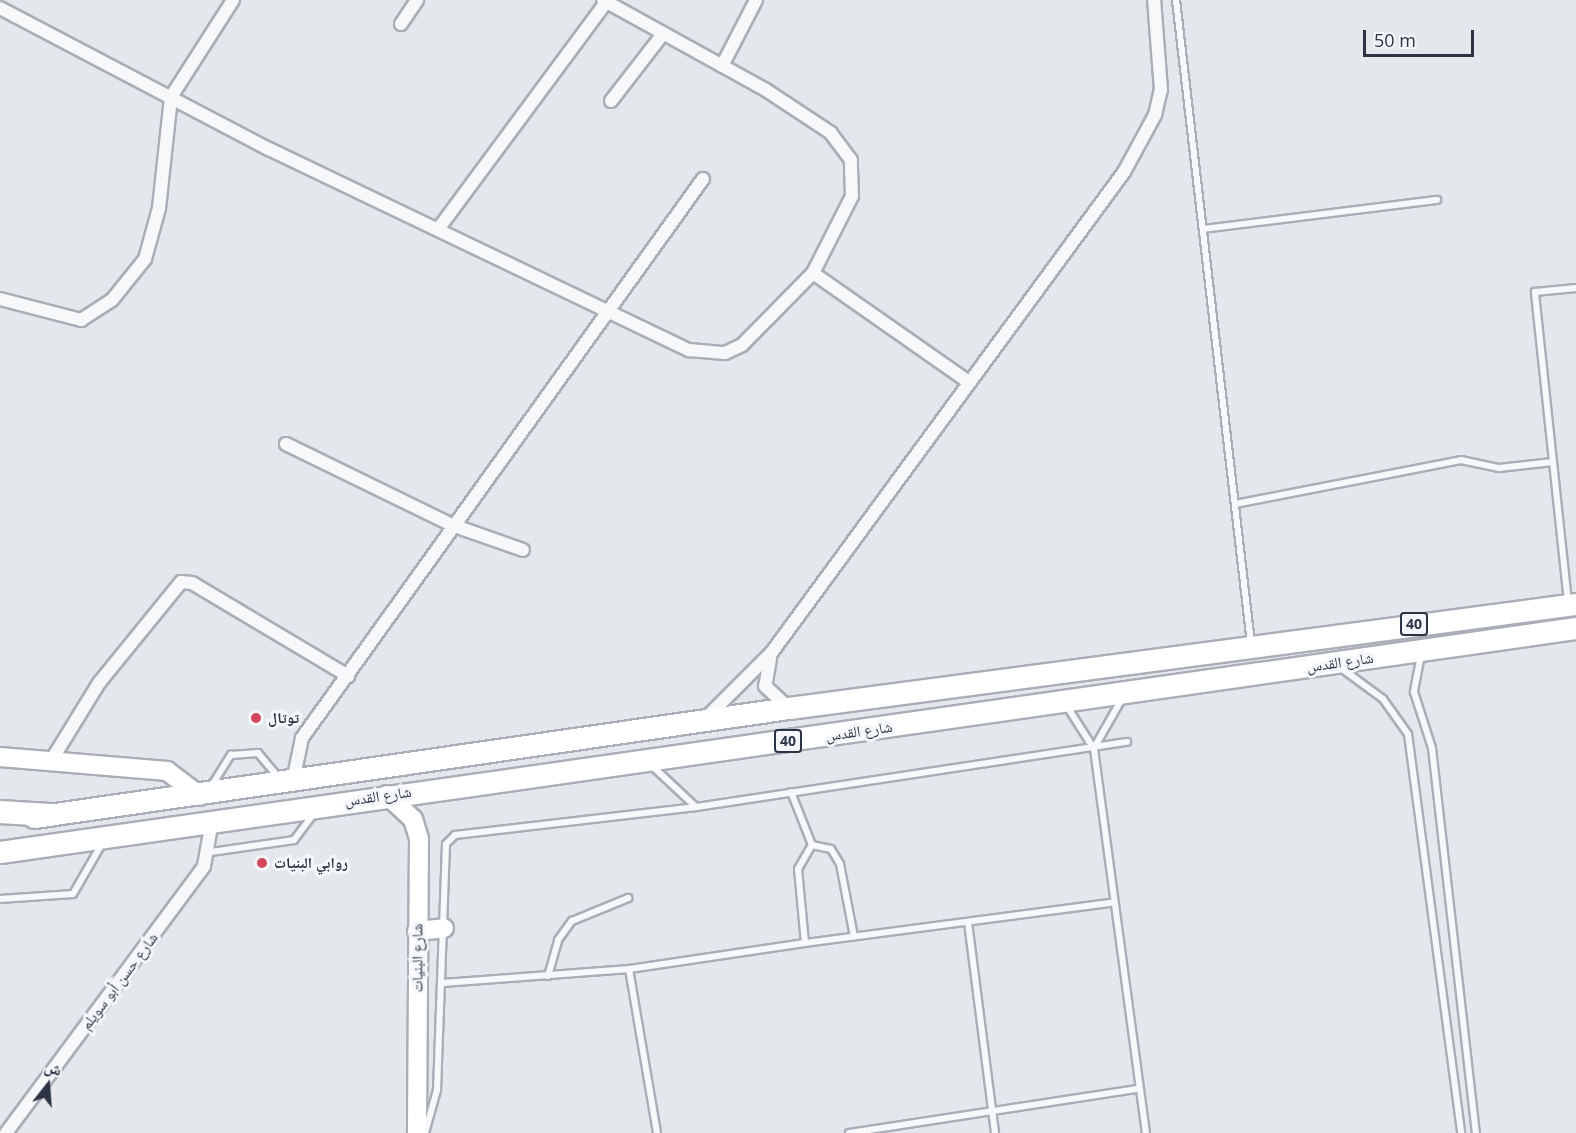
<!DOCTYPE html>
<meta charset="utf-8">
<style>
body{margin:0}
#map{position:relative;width:1576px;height:1133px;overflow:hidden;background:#e4e7ec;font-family:"Open Sans","Noto Naskh Arabic",sans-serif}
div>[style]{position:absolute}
.roads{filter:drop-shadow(2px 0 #a9aeb7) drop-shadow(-2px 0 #a9aeb7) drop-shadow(0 2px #a9aeb7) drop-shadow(0 -2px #a9aeb7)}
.service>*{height:6px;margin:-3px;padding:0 3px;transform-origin:3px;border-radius:3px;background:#f7f8fa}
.minor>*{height:12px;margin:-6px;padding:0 6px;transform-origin:6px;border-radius:6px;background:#f7f8fa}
.secondary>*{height:18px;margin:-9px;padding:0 9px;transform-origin:9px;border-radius:9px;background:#fff}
.trunk>*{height:21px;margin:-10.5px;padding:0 10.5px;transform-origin:10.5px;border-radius:10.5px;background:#fff}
.motorway>*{height:22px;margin:-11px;padding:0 11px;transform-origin:11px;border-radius:11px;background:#fff}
.dots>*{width:16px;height:16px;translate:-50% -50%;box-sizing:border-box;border:3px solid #f4f6f9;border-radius:50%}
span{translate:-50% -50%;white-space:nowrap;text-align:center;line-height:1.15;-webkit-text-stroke:6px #f4f6f9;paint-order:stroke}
.shield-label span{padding:2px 4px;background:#f4f6f9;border:2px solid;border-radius:4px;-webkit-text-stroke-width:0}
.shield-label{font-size:14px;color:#2b3445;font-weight:700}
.street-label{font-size:15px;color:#2b3445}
.poi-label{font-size:15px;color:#2b3445;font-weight:700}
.left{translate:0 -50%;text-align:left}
.north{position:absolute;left:18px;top:1055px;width:60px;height:60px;-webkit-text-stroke:4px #f4f6f9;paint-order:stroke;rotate:17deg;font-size:16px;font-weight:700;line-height:24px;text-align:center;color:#2b3445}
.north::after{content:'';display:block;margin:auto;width:21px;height:27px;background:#2b3445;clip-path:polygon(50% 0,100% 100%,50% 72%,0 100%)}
.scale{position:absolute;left:1363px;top:30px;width:111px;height:27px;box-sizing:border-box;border:3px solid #2b3445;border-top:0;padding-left:8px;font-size:18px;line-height:21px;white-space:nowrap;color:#2b3445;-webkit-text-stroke:4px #f4f6f9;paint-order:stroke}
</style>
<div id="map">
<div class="roads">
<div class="service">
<div style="left:1176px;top:0;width:647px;rotate:83.35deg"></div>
<div style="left:1203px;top:229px;width:236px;rotate:-7.1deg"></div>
<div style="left:1235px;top:504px;width:230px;rotate:-11deg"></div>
<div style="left:1461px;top:460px;width:39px;rotate:12deg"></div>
<div style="left:1499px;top:468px;width:54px;rotate:-6.3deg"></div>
<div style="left:1568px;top:602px;width:312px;rotate:-96.1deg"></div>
<div style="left:1535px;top:292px;width:41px;rotate:-5.6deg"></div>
<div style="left:1421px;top:655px;width:38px;rotate:101deg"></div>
<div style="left:1414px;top:692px;width:59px;rotate:72.2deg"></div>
<div style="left:1432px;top:748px;width:388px;rotate:83.5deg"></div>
<div style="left:1341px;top:668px;width:52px;rotate:36.4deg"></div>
<div style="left:1383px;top:699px;width:43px;rotate:54.5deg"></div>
<div style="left:1408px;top:734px;width:403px;rotate:82.4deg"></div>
<div style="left:1066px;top:705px;width:52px;rotate:57.5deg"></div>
<div style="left:1094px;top:749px;width:388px;rotate:82.3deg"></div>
<div style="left:1094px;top:748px;width:59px;rotate:-60.4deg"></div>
<div style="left:650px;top:764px;width:62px;rotate:43deg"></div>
<div style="left:212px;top:785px;width:36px;rotate:-58deg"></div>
<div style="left:231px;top:755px;width:27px;rotate:-4deg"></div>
<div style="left:258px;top:753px;width:33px;rotate:50deg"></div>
<div style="left:812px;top:845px;width:19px;rotate:12deg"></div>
<div style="left:831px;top:849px;width:17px;rotate:59deg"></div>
<div style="left:840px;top:864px;width:74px;rotate:79.1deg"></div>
<div style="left:211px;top:852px;width:84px;rotate:-8.2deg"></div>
<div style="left:294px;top:840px;width:35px;rotate:-53deg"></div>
<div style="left:0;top:899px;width:73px;rotate:-3.9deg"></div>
<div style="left:73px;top:894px;width:60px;rotate:-60deg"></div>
<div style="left:968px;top:922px;width:213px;rotate:82.7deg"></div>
<div style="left:805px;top:943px;width:308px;rotate:-7.5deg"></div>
<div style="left:629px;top:969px;width:166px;rotate:80.3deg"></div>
<div style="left:548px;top:976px;width:37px;rotate:-74deg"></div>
<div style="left:558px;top:940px;width:24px;rotate:-54deg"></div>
<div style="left:572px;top:921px;width:61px;rotate:-22.3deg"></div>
<div style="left:443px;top:983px;width:187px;rotate:-4.3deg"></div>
<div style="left:629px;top:969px;width:178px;rotate:-8.4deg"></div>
<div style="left:805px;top:943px;width:74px;rotate:-95.4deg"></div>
<div style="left:798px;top:869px;width:28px;rotate:-60deg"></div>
<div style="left:812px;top:845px;width:57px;rotate:-111.6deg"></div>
<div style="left:425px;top:1133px;width:45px;rotate:-74.4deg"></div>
<div style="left:437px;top:1090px;width:246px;rotate:-87.9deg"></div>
<div style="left:446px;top:844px;width:13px;rotate:-45deg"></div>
<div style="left:455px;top:835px;width:243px;rotate:-6.6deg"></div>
<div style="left:696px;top:807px;width:436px;rotate:-8.6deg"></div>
<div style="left:849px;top:1133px;width:292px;rotate:-8.7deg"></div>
</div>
<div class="minor">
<div style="left:0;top:8px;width:304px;rotate:27.7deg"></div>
<div style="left:269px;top:149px;width:466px;rotate:25.6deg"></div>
<div style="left:689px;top:350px;width:36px;rotate:5deg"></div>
<div style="left:725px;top:353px;width:19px;rotate:-25deg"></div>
<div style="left:742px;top:345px;width:101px;rotate:-45.4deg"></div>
<div style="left:813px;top:273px;width:86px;rotate:-63.1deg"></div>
<div style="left:852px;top:196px;width:36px;rotate:-92deg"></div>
<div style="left:851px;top:160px;width:34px;rotate:-127deg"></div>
<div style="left:831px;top:133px;width:78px;rotate:-146.5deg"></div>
<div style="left:766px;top:90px;width:186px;rotate:-151.1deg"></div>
<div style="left:401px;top:24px;width:29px;rotate:-56deg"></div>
<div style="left:722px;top:66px;width:74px;rotate:-62.7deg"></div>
<div style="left:611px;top:101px;width:83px;rotate:-52.3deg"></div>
<div style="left:439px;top:228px;width:281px;rotate:-53.5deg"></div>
<div style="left:813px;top:273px;width:188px;rotate:35deg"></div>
<div style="left:0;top:299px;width:84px;rotate:14.5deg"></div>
<div style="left:81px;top:320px;width:37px;rotate:-33deg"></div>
<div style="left:112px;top:300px;width:53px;rotate:-51.2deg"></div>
<div style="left:145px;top:259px;width:53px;rotate:-74.6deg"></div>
<div style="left:159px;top:208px;width:112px;rotate:-83.8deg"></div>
<div style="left:171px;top:97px;width:115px;rotate:-57.4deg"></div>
<div style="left:286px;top:444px;width:185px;rotate:26deg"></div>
<div style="left:452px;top:525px;width:75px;rotate:19.4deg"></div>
<div style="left:770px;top:659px;width:27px;rotate:100deg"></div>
<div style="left:765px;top:686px;width:33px;rotate:43deg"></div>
<div style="left:707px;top:717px;width:92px;rotate:-45deg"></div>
<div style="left:772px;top:652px;width:595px;rotate:-53.75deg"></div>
<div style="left:1124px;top:172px;width:65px;rotate:-61.5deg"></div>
<div style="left:1155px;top:115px;width:26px;rotate:-77deg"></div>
<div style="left:1161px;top:90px;width:90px;rotate:-94.4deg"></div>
<div style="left:51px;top:761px;width:92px;rotate:-58.4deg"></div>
<div style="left:99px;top:683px;width:130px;rotate:-50.9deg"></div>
<div style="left:181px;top:582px;width:11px;rotate:5deg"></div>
<div style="left:192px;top:583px;width:182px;rotate:30.8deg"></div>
<div style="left:293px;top:781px;width:44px;rotate:-78.2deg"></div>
<div style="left:302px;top:738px;width:688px;rotate:-54.35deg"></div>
<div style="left:6px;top:1133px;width:332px;rotate:-53.4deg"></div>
<div style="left:204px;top:866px;width:46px;rotate:-79.9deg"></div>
</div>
<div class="secondary">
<div style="left:0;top:757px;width:168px;rotate:4.8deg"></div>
<div style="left:167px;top:771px;width:41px;rotate:37.1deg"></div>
<div style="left:387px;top:795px;width:35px;rotate:43deg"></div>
<div style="left:413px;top:819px;width:21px;rotate:73deg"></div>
<div style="left:419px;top:839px;width:294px;rotate:90.4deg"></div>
<div style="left:417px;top:931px;width:27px;rotate:-6deg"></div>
</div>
<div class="trunk">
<div style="left:34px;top:817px;width:763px;rotate:-8.22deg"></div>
<div style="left:789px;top:708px;width:794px;rotate:-7.53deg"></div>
<div style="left:0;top:852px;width:1592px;rotate:-8.09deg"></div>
</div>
<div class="motorway">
<div style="left:0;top:812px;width:50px;rotate:3.4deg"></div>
</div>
</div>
<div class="dots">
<div style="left:256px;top:718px;background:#d1495b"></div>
<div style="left:262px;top:863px;background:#d1495b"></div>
</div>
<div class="shield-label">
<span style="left:1414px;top:624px">40</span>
<span style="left:788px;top:741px">40</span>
</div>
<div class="street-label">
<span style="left:1340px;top:662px;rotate:-8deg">شارع القدس</span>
<span style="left:859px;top:731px;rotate:-8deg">شارع القدس</span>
<span style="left:378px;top:796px;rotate:-8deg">شارع القدس</span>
<span style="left:417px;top:958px;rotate:-90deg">شارع البنيات</span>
<span style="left:119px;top:981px;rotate:-53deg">شارع حسن أبو سويلم</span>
</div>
<div class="poi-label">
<span class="left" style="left:268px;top:718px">توتال</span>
<span class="left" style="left:274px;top:863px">روابي البنيات</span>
</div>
<div class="north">ش</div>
<div class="scale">50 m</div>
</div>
